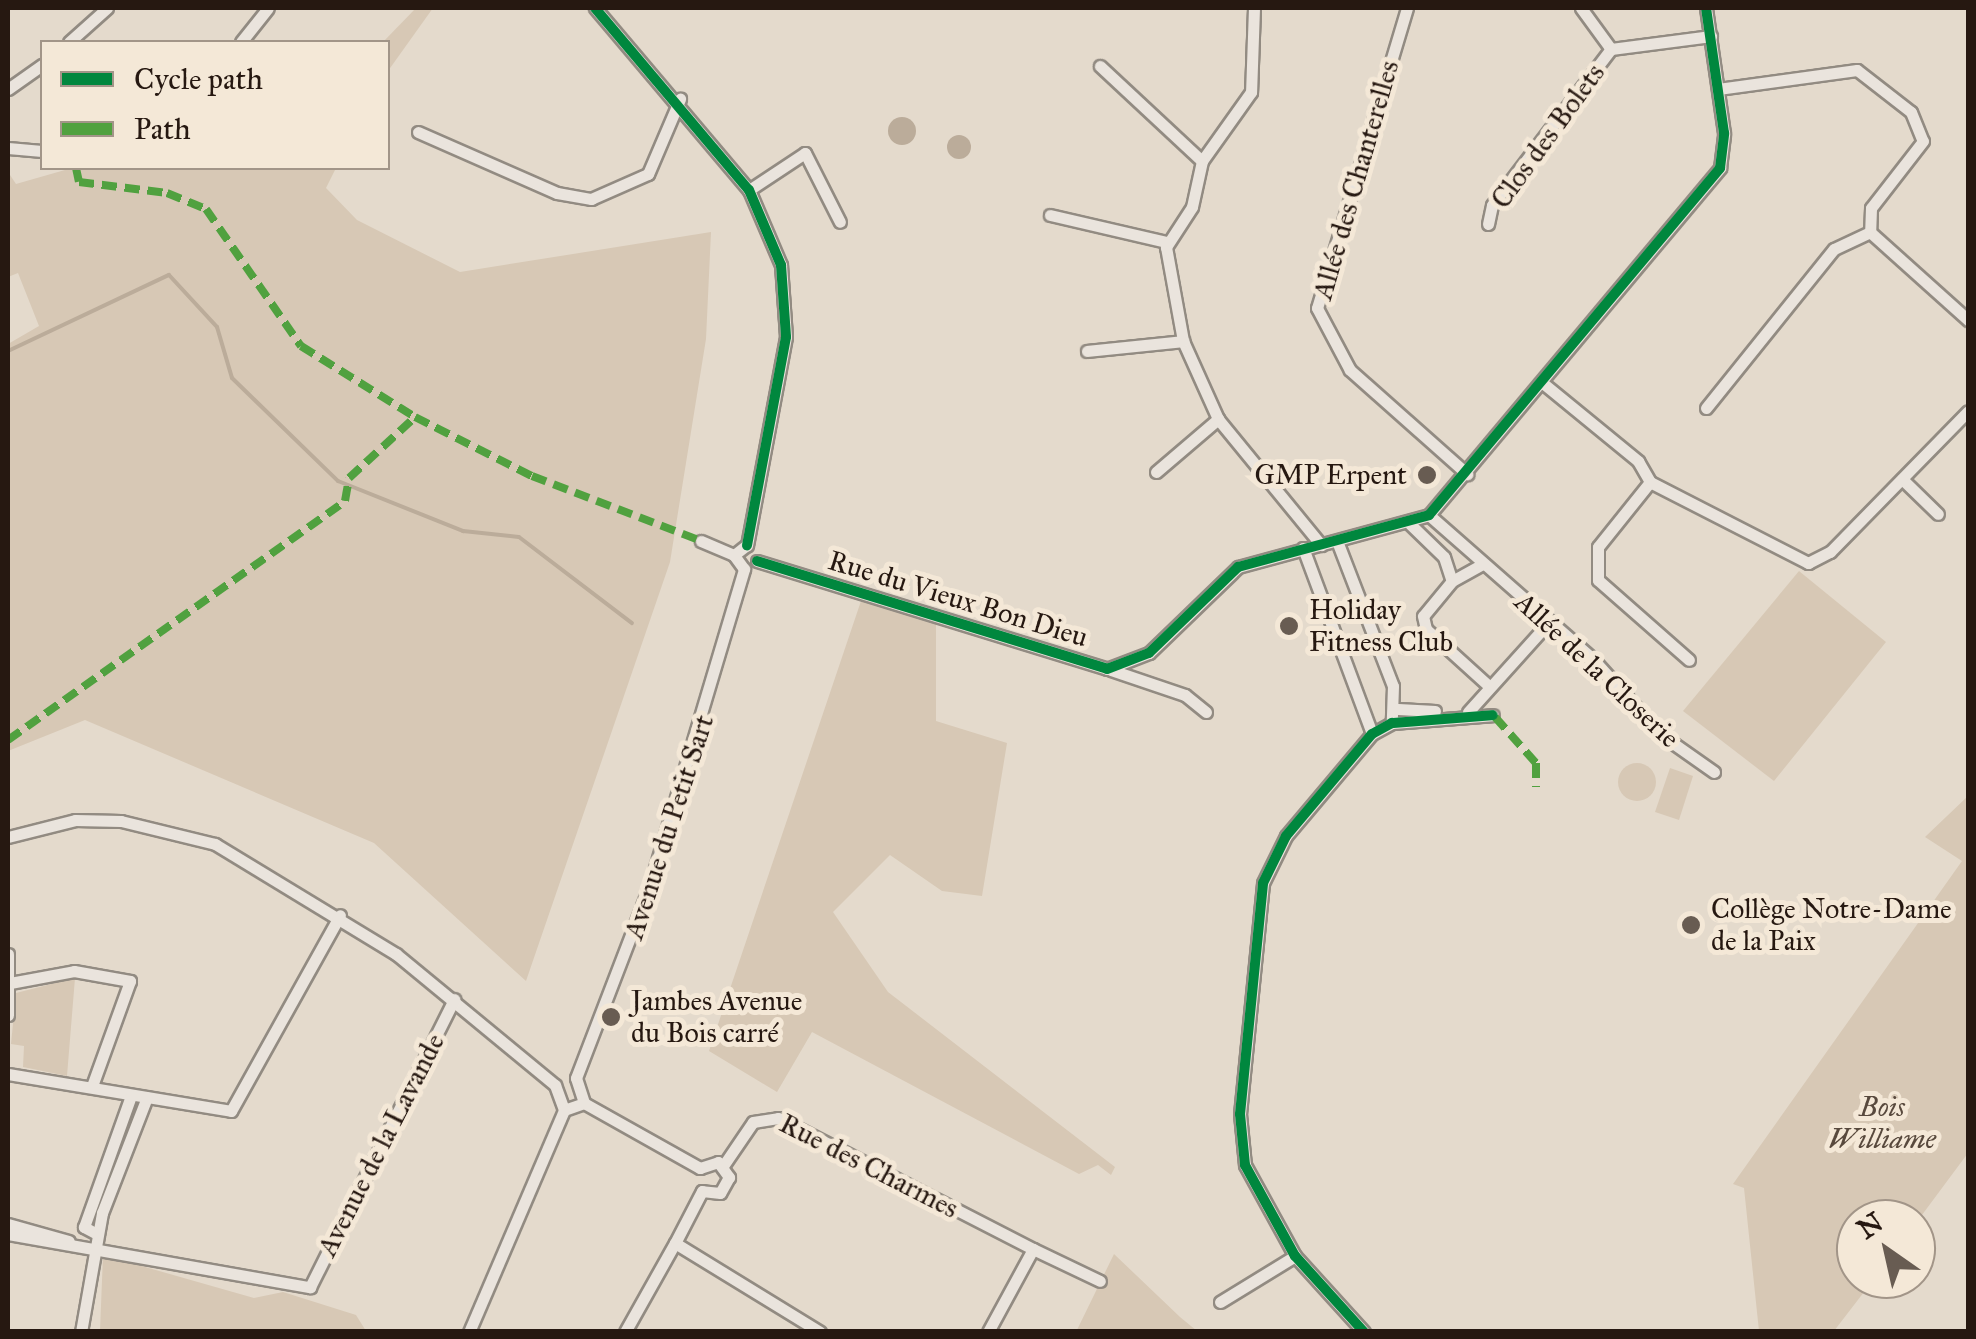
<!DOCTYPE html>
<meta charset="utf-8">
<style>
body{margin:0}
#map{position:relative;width:1976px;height:1339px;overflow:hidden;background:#e4dacc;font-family:"IM FELL Great Primer",serif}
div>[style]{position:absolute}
.green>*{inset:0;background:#d7c8b5}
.round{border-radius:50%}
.water>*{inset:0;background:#bbac9a}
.stream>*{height:4px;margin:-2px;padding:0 2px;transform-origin:2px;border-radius:2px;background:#bbac9a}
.roads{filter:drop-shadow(2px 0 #928b82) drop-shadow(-2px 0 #928b82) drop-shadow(0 2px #928b82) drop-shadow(0 -2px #928b82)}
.minor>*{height:11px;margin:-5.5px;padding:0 5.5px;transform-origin:5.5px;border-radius:5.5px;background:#eae4dd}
.quiet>*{height:8px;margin-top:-4px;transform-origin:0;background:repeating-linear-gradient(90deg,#50a13f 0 15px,transparent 0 23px)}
.cycleway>*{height:10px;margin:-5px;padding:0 5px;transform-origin:5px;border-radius:5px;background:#00873e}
.dots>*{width:28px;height:28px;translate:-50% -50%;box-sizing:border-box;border:5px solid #f4e8d7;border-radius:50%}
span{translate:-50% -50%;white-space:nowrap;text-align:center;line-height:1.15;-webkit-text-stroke:10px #f4e8d7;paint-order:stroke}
.street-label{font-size:28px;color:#261811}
.poi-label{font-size:28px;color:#261811}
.right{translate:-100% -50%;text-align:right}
.left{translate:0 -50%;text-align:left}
.park-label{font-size:28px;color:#58493d;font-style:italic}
.frame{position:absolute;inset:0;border:10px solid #261811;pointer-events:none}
.legend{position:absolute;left:40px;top:40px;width:350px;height:130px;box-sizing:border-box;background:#f4e8d7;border:2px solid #a29588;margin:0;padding:12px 18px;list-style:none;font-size:30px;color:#261811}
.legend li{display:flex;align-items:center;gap:20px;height:50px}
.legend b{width:50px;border:2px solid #a29588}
.north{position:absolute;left:1836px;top:1199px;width:100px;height:100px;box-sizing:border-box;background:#f4e8d7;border:2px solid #a29588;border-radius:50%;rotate:326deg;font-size:28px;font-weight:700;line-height:40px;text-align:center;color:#261811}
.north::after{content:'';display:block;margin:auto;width:35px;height:45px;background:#685c52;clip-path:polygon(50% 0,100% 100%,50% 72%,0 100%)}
</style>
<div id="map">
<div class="green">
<div style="clip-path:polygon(416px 8px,433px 8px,388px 71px,383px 42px)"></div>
<div style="clip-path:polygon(72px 168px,336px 168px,326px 188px,357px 220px,460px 272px,711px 232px,706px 339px,670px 562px,526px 981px,374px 843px,85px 720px,8px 751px,8px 344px,39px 326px,18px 273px,8px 277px,8px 172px,16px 184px)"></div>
<div style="clip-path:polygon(1799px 571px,1886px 642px,1774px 781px,1683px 711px)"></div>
<div style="clip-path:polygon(862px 598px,936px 623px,936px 721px,1007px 743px,982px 896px,942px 891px,890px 855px,833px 912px,888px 992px,1115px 1167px,1111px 1175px,1098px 1165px,1079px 1174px,812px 1032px,777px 1092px,709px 1051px)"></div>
<div class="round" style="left:1618px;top:763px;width:38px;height:38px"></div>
<div style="clip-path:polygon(1670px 768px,1693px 776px,1679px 820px,1655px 812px)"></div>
<div style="clip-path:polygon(1968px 796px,1968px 1153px,1916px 1223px,1856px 1219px,1856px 1279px,1874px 1279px,1834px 1331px,1759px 1331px,1744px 1188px,1733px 1184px,1962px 861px,1925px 837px)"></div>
<div style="clip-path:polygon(75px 978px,67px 1076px,23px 1067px,24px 1046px,11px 1044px,16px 993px)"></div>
<div style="clip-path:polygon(1114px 1254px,1180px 1317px,1197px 1331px,1076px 1332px)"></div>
<div style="clip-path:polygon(103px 1255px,254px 1298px,283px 1292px,356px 1315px,366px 1331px,100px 1331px)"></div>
</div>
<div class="water">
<div class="round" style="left:888px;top:117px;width:28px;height:28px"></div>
<div class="round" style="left:947px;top:135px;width:24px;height:24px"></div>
</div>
<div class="stream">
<div style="left:8px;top:351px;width:178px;rotate:-25.3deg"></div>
<div style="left:169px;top:275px;width:71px;rotate:47.3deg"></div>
<div style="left:217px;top:327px;width:53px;rotate:73.6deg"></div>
<div style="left:232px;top:378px;width:148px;rotate:44.2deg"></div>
<div style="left:338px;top:481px;width:135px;rotate:21.8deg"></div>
<div style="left:463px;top:531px;width:56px;rotate:6.1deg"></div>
<div style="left:519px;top:537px;width:142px;rotate:37.3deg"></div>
</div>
<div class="roads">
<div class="minor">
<div style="left:595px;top:8px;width:238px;rotate:49.8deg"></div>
<div style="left:749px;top:190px;width:82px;rotate:66.9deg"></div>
<div style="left:781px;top:265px;width:72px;rotate:86deg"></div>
<div style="left:786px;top:337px;width:212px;rotate:100.6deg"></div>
<div style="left:1254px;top:8px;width:84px;rotate:92deg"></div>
<div style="left:1251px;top:92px;width:85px;rotate:125.4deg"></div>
<div style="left:1202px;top:161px;width:47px;rotate:102.3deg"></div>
<div style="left:1192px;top:207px;width:48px;rotate:123deg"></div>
<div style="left:1166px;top:247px;width:96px;rotate:79.7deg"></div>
<div style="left:1183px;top:341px;width:85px;rotate:65.8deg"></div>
<div style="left:1218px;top:419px;width:163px;rotate:50.7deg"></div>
<div style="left:1407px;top:8px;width:313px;rotate:106.7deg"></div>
<div style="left:1317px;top:308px;width:70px;rotate:62deg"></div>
<div style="left:1350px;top:370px;width:157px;rotate:41.6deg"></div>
<div style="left:1581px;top:8px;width:51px;rotate:53.8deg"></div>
<div style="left:69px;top:42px;width:51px;rotate:-41.8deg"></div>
<div style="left:241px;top:42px;width:43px;rotate:-51.5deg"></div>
<div style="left:1611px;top:49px;width:101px;rotate:-7.4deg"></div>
<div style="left:1100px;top:66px;width:139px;rotate:43deg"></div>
<div style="left:8px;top:89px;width:42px;rotate:-35.2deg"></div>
<div style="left:1718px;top:89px;width:140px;rotate:-7.8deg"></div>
<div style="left:1857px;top:70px;width:68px;rotate:37.9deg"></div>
<div style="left:1911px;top:112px;width:31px;rotate:68deg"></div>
<div style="left:1923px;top:141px;width:85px;rotate:127.8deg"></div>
<div style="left:1871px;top:208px;width:24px;rotate:92deg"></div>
<div style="left:1870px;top:232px;width:132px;rotate:41.9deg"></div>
<div style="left:418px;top:132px;width:152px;rotate:23.7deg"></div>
<div style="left:557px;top:193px;width:35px;rotate:10deg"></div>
<div style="left:591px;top:199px;width:62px;rotate:-23.7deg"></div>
<div style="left:648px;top:174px;width:82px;rotate:-66.9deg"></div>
<div style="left:8px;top:148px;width:34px;rotate:5deg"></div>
<div style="left:749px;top:190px;width:67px;rotate:-33.5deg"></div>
<div style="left:805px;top:153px;width:77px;rotate:63.1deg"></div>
<div style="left:1050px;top:215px;width:119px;rotate:13.1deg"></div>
<div style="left:1488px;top:224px;width:19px;rotate:-78deg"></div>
<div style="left:1492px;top:205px;width:196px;rotate:-52.7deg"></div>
<div style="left:1087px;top:351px;width:97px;rotate:-5.9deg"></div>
<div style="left:1544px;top:384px;width:122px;rotate:39.3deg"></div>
<div style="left:1638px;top:461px;width:24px;rotate:60deg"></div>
<div style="left:1650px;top:482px;width:178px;rotate:27.1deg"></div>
<div style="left:1808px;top:563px;width:25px;rotate:-27deg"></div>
<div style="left:1830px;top:552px;width:197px;rotate:-45.6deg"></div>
<div style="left:1706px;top:408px;width:204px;rotate:-51.2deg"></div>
<div style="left:1834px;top:249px;width:40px;rotate:-25deg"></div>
<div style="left:1156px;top:472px;width:82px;rotate:-40.5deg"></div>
<div style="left:1902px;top:479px;width:50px;rotate:44.2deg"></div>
<div style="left:1650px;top:482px;width:83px;rotate:128.7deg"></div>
<div style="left:1598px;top:547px;width:33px;rotate:90deg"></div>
<div style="left:1598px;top:580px;width:121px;rotate:41.3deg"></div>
<div style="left:1429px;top:515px;width:217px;rotate:41.3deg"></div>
<div style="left:1592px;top:658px;width:102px;rotate:48.2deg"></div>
<div style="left:1660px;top:734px;width:66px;rotate:35.1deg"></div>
<div style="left:1410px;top:524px;width:47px;rotate:44.1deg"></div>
<div style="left:1444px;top:557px;width:25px;rotate:72deg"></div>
<div style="left:1452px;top:581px;width:45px;rotate:129.6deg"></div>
<div style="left:1423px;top:616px;width:13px;rotate:77deg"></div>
<div style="left:1426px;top:629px;width:86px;rotate:42.2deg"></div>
<div style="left:701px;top:541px;width:36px;rotate:23deg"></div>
<div style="left:1337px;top:541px;width:155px;rotate:68.9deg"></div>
<div style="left:1393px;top:686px;width:37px;rotate:92deg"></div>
<div style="left:1303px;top:548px;width:198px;rotate:69.6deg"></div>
<div style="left:757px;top:561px;width:366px;rotate:17.1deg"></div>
<div style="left:1107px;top:669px;width:45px;rotate:-20.9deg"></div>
<div style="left:1149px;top:653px;width:124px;rotate:-44deg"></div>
<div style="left:1238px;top:567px;width:198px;rotate:-15.2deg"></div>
<div style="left:1429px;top:515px;width:453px;rotate:-50deg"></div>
<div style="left:1720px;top:168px;width:35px;rotate:-83deg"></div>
<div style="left:1724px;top:133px;width:126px;rotate:-98.2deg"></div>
<div style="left:744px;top:569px;width:17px;rotate:-126deg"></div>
<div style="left:734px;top:555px;width:16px;rotate:-38deg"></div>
<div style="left:1452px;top:581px;width:35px;rotate:-29deg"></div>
<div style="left:1111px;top:670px;width:78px;rotate:18.7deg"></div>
<div style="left:1185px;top:695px;width:27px;rotate:39deg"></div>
<div style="left:1398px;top:709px;width:37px;rotate:3deg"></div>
<div style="left:1468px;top:712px;width:121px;rotate:-48deg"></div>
<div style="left:8px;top:837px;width:69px;rotate:-14.2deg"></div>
<div style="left:75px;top:820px;width:46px;rotate:1.2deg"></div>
<div style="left:121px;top:821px;width:97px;rotate:13.7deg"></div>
<div style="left:215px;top:844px;width:212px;rotate:31.3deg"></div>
<div style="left:396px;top:954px;width:206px;rotate:39.5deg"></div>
<div style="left:8px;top:954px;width:61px;rotate:90deg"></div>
<div style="left:10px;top:983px;width:65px;rotate:-10.6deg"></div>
<div style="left:74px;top:971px;width:57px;rotate:10.1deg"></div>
<div style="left:130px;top:981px;width:112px;rotate:109.9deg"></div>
<div style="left:8px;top:1074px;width:226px;rotate:9.4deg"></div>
<div style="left:231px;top:1111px;width:224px;rotate:-60.9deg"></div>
<div style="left:576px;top:1078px;width:204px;rotate:-69deg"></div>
<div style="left:649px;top:888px;width:333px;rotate:-73.4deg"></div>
<div style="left:576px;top:1078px;width:26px;rotate:72deg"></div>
<div style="left:555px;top:1085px;width:27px;rotate:70deg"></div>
<div style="left:564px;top:1110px;width:21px;rotate:-19deg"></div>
<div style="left:584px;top:1103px;width:133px;rotate:29.3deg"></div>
<div style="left:723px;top:1166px;width:53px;rotate:-55.7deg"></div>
<div style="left:753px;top:1122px;width:25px;rotate:-9deg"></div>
<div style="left:778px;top:1118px;width:287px;rotate:27.2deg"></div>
<div style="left:1033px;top:1249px;width:94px;rotate:118.5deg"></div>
<div style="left:700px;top:1168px;width:19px;rotate:-18deg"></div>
<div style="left:718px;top:1162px;width:19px;rotate:54deg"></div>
<div style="left:729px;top:1177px;width:18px;rotate:119deg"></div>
<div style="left:720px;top:1193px;width:18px;rotate:-174deg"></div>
<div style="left:702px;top:1191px;width:59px;rotate:117.4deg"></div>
<div style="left:675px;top:1243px;width:170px;rotate:31.5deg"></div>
<div style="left:8px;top:1224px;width:63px;rotate:15.6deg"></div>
<div style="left:8px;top:1234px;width:307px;rotate:10deg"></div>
<div style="left:310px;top:1287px;width:322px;rotate:-63.4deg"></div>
<div style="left:97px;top:1234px;width:15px;rotate:-152deg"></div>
<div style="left:84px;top:1227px;width:139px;rotate:-70.3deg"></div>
<div style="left:1033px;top:1249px;width:74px;rotate:25.5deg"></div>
<div style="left:1220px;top:1302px;width:88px;rotate:-31.5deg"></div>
<div style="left:81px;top:1332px;width:121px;rotate:-80deg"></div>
<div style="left:102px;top:1213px;width:124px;rotate:-68.8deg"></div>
<div style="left:469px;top:1332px;width:241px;rotate:-66.8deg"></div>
<div style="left:625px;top:1332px;width:102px;rotate:-60.7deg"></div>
<div style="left:1364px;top:1332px;width:103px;rotate:-132.2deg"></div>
<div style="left:1295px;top:1256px;width:104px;rotate:-118.8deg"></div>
<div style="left:1245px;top:1165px;width:51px;rotate:-95.6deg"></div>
<div style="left:1240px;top:1114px;width:232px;rotate:-84.3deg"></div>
<div style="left:1263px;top:883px;width:52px;rotate:-63.9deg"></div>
<div style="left:1286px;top:836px;width:133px;rotate:-49.9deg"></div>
<div style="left:1372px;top:734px;width:23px;rotate:-29deg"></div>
<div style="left:1392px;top:723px;width:101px;rotate:-4.5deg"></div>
</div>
</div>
<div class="quiet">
<div style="left:76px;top:168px;width:14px;rotate:78deg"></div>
<div style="left:79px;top:182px;width:89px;rotate:7.1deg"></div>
<div style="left:167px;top:193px;width:42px;rotate:22.3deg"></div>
<div style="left:206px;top:209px;width:167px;rotate:55.3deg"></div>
<div style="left:301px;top:346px;width:134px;rotate:31.9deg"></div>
<div style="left:415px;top:417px;width:131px;rotate:26.8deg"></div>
<div style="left:532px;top:476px;width:181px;rotate:21deg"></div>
<div style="left:1495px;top:717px;width:62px;rotate:48.3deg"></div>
<div style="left:1536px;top:763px;width:24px;rotate:90deg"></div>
<div style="left:8px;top:740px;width:413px;rotate:-35.3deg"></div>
<div style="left:345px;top:501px;width:23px;rotate:-80deg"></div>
<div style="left:349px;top:478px;width:90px;rotate:-42.7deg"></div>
</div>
<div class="cycleway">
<div style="left:595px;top:8px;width:238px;rotate:49.8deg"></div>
<div style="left:749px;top:190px;width:82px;rotate:66.9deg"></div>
<div style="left:781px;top:265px;width:72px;rotate:86deg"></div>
<div style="left:786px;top:337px;width:212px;rotate:100.6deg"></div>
<div style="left:757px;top:561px;width:366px;rotate:17.1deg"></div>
<div style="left:1107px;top:669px;width:45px;rotate:-20.9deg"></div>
<div style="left:1149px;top:653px;width:124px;rotate:-44deg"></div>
<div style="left:1238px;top:567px;width:198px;rotate:-15.2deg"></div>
<div style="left:1429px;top:515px;width:453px;rotate:-50deg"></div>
<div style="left:1720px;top:168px;width:35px;rotate:-83deg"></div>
<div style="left:1724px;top:133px;width:126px;rotate:-98.2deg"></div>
<div style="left:1364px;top:1332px;width:103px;rotate:-132.2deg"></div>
<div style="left:1295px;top:1256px;width:104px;rotate:-118.8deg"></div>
<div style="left:1245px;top:1165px;width:51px;rotate:-95.6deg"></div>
<div style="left:1240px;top:1114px;width:232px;rotate:-84.3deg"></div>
<div style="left:1263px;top:883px;width:52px;rotate:-63.9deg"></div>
<div style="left:1286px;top:836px;width:133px;rotate:-49.9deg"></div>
<div style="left:1372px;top:734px;width:23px;rotate:-29deg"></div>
<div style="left:1392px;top:723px;width:101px;rotate:-4.5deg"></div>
</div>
<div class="dots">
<div style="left:1427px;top:475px;background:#685c52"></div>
<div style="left:1289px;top:626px;background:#685c52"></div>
<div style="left:1691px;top:925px;background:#685c52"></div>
<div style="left:611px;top:1017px;background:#685c52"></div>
</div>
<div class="street-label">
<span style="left:1548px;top:136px;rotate:-54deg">Clos des Bolets</span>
<span style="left:1356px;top:180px;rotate:-74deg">Allée des Chanterelles</span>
<span style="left:958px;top:599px;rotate:17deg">Rue du Vieux Bon Dieu</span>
<span style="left:1597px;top:670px;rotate:43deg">Allée de la Closerie</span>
<span style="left:669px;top:827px;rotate:-72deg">Avenue du Petit Sart</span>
<span style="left:381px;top:1145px;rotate:-63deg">Avenue de la Lavande</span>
<span style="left:869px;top:1166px;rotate:27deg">Rue des Charmes</span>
</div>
<div class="poi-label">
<span class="right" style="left:1407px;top:475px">GMP Erpent</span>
<span class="left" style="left:1309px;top:626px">Holiday<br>Fitness Club</span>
<span class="left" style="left:1711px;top:925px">Collège Notre-Dame<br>de la Paix</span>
<span class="left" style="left:631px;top:1017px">Jambes Avenue<br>du Bois carré</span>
</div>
<div class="park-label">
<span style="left:1882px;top:1123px">Bois<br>Williame</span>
</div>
<div class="frame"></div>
<ul class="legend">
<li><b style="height:12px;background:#00873e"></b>Cycle path</li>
<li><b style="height:12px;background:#50a13f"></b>Path</li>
</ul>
<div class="north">N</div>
</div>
